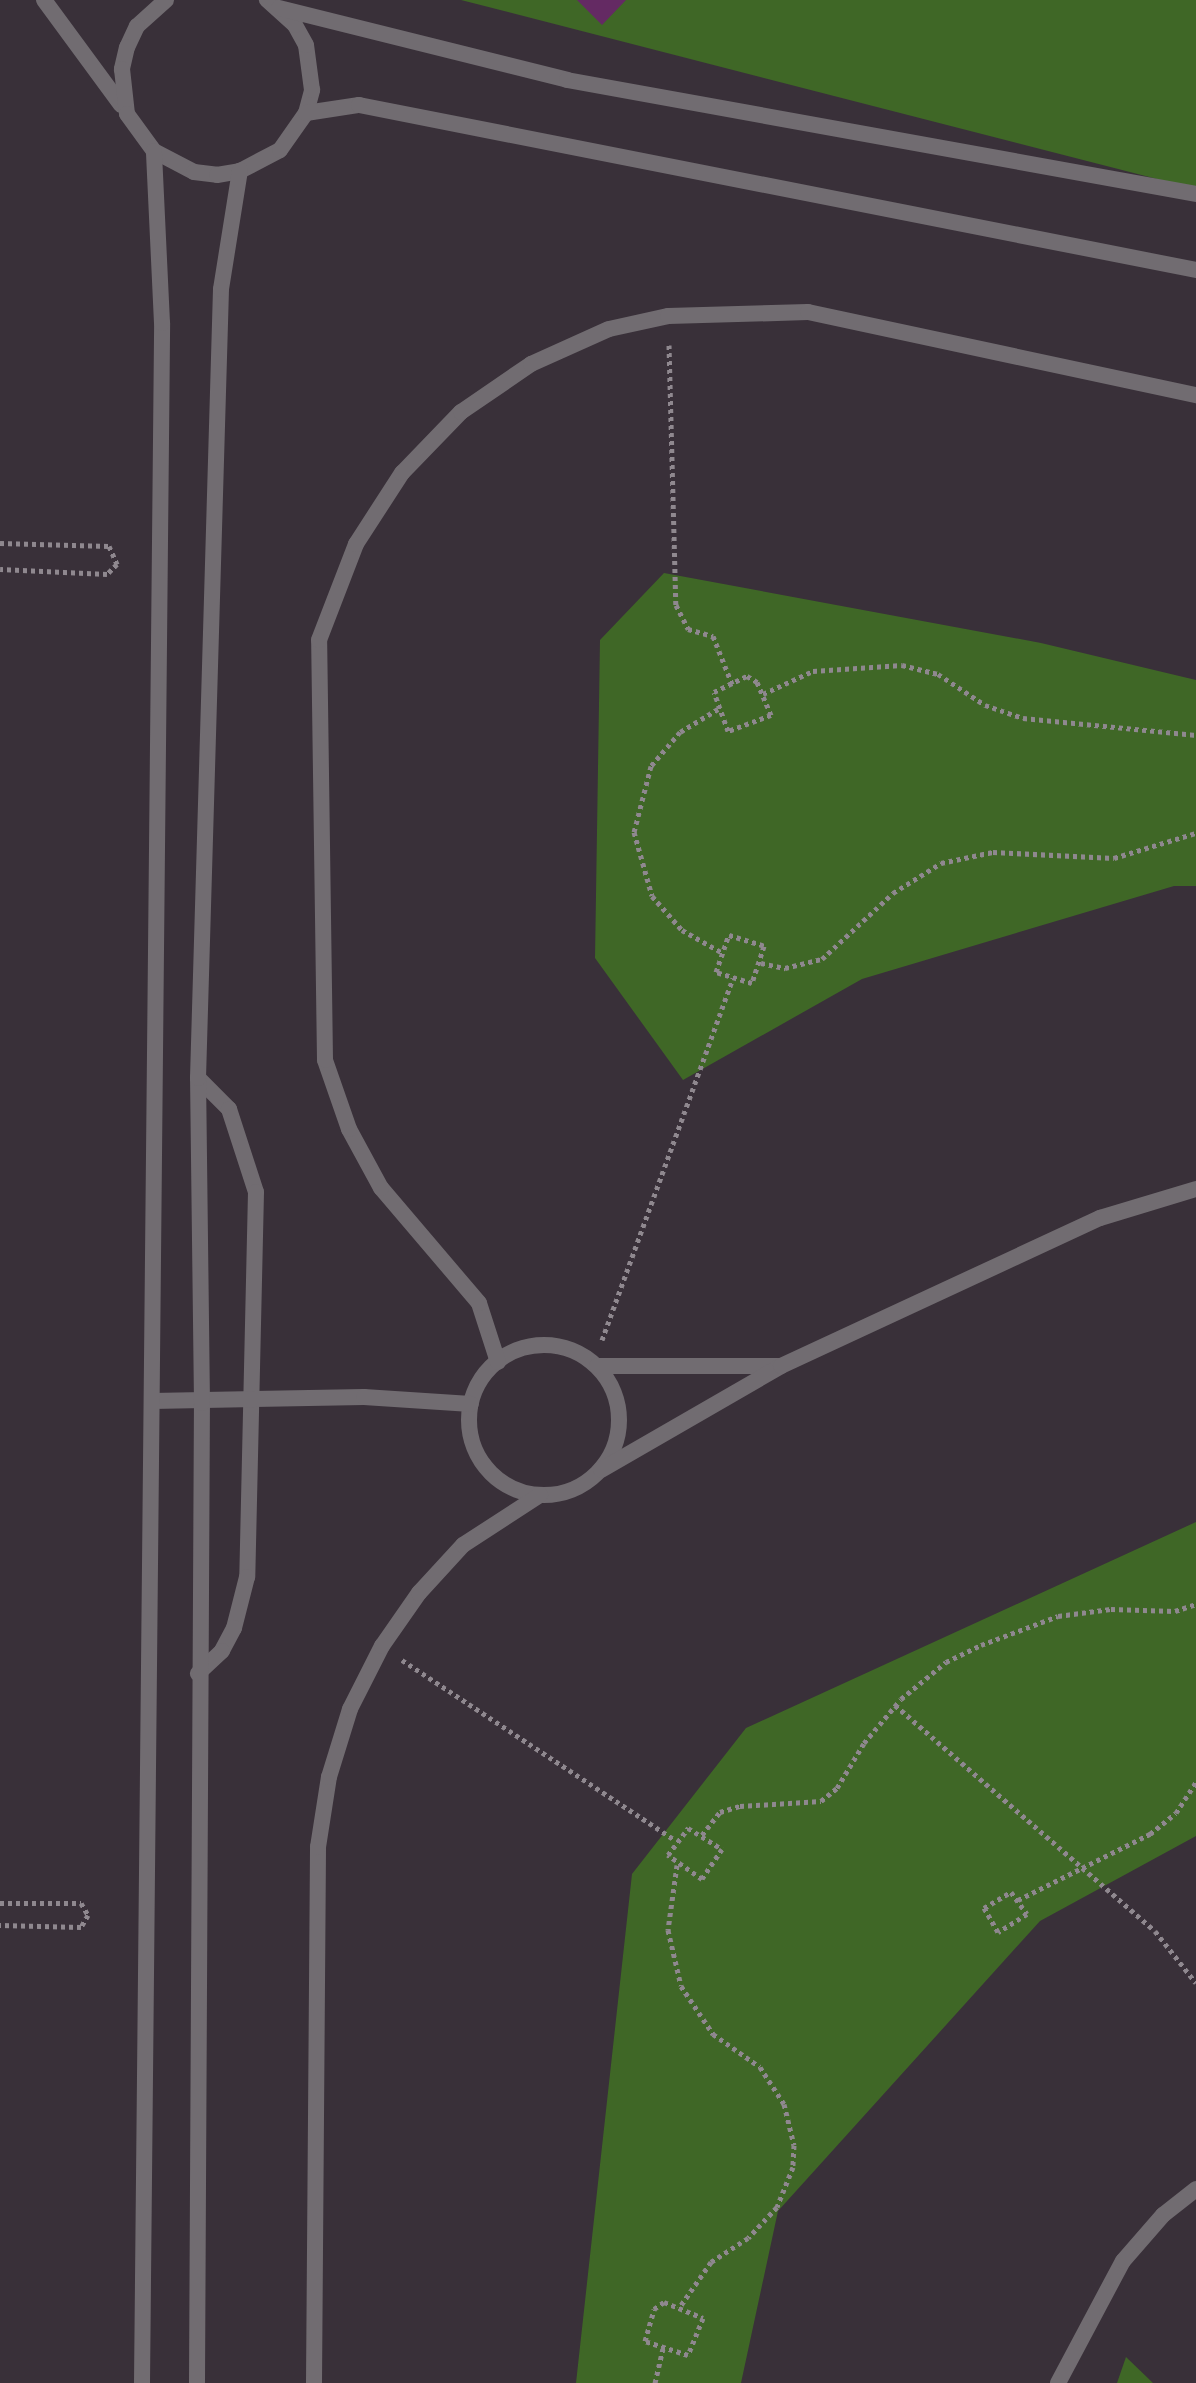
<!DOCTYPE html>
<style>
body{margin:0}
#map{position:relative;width:1196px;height:2383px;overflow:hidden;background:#393039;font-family:Overpass,sans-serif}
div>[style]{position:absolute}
.green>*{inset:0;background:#3f6726}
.building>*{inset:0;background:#642a63}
.path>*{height:5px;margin-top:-2.5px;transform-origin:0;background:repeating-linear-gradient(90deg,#8f888f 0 4px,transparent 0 8px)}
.service>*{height:16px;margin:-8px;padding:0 8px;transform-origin:8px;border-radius:8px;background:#716c71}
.minor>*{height:16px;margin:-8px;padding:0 8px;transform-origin:8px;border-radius:8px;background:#716c71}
.minor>.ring{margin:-8px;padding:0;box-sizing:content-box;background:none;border:16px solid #716c71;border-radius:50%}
span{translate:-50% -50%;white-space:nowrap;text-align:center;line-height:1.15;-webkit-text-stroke:6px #1e1a1e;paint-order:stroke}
</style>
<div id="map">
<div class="green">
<div style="clip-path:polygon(461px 0,1196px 0,1196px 189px)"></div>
<div style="clip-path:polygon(664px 573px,1041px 643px,1196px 680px,1196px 886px,1174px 886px,862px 979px,683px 1080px,595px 958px,600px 640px)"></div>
<div style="clip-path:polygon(1196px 1522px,1196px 1836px,1040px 1921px,778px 2211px,741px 2383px,576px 2383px,632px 1874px,746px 1728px)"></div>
<div style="clip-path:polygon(1126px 2357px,1153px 2383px,1117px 2383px)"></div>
</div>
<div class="building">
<div style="clip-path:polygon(577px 0,626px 0,602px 25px)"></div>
</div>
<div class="path">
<div style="left:669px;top:345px;width:260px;rotate:88.5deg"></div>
<div style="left:676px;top:605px;width:27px;rotate:63deg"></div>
<div style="left:688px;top:629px;width:26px;rotate:16deg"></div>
<div style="left:713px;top:636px;width:52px;rotate:68.4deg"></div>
<div style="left:0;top:543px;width:109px;rotate:1.6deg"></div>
<div style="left:109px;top:546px;width:20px;rotate:66deg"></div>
<div style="left:117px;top:564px;width:14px;rotate:135deg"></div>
<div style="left:107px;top:574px;width:107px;rotate:-177.3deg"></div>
<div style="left:747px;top:676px;width:12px;rotate:31deg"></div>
<div style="left:757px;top:682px;width:36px;rotate:67deg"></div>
<div style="left:771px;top:715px;width:46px;rotate:159.6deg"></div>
<div style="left:728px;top:731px;width:41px;rotate:-109.7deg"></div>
<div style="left:714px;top:692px;width:37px;rotate:-26deg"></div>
<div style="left:763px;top:694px;width:55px;rotate:-24.7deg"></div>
<div style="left:813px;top:671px;width:89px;rotate:-3.9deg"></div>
<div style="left:902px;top:665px;width:37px;rotate:14deg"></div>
<div style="left:938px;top:674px;width:56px;rotate:33.4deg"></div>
<div style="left:985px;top:705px;width:40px;rotate:18.9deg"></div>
<div style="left:1023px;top:718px;width:174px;rotate:5.6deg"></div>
<div style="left:718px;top:709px;width:44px;rotate:148.8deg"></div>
<div style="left:680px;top:732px;width:45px;rotate:130.5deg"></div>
<div style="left:651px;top:766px;width:68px;rotate:104.4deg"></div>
<div style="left:634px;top:832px;width:66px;rotate:74.3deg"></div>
<div style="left:652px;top:896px;width:45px;rotate:48.6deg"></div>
<div style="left:682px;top:930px;width:45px;rotate:29.4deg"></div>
<div style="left:729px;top:935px;width:37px;rotate:17deg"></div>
<div style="left:764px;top:946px;width:39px;rotate:108deg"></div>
<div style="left:752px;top:983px;width:38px;rotate:-163deg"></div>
<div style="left:716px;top:972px;width:39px;rotate:-71deg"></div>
<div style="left:761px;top:963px;width:25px;rotate:12deg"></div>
<div style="left:785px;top:968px;width:38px;rotate:-14deg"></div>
<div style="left:822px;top:959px;width:97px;rotate:-42.9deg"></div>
<div style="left:893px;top:893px;width:57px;rotate:-32deg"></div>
<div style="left:941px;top:863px;width:53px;rotate:-11.9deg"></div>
<div style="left:993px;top:852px;width:121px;rotate:2.8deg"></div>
<div style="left:1114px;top:858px;width:86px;rotate:-17deg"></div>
<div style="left:602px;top:1340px;width:385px;rotate:-70.1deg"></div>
<div style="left:402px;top:1660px;width:328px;rotate:33.4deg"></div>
<div style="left:895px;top:1705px;width:344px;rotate:41deg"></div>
<div style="left:1155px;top:1931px;width:66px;rotate:51.7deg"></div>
<div style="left:688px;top:1828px;width:40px;rotate:32deg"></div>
<div style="left:722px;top:1849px;width:36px;rotate:124deg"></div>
<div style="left:702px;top:1879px;width:42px;rotate:-144.8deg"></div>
<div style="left:668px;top:1855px;width:34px;rotate:-53deg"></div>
<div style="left:702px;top:1835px;width:29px;rotate:-52deg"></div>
<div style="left:720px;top:1812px;width:21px;rotate:-17deg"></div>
<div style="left:740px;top:1806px;width:81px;rotate:-3.5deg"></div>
<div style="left:821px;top:1801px;width:21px;rotate:-39deg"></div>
<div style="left:837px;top:1788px;width:52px;rotate:-59deg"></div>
<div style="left:864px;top:1743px;width:57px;rotate:-49.9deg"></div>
<div style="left:901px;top:1699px;width:58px;rotate:-39.4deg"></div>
<div style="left:946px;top:1662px;width:39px;rotate:-26deg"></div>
<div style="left:981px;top:1645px;width:82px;rotate:-20.6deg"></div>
<div style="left:1058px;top:1616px;width:53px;rotate:-7.5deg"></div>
<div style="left:1111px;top:1609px;width:64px;rotate:1.8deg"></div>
<div style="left:1175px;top:1611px;width:22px;rotate:-18deg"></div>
<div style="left:677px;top:1865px;width:66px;rotate:97.9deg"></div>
<div style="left:668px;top:1930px;width:57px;rotate:76.9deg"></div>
<div style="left:681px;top:1986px;width:58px;rotate:56.3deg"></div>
<div style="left:713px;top:2034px;width:57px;rotate:35.1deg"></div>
<div style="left:760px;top:2067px;width:44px;rotate:57deg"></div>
<div style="left:784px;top:2104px;width:42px;rotate:76.3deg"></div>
<div style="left:794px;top:2145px;width:22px;rotate:93deg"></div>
<div style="left:793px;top:2167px;width:43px;rotate:111.8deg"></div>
<div style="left:777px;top:2207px;width:42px;rotate:133.1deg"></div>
<div style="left:748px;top:2238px;width:44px;rotate:147deg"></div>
<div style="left:711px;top:2262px;width:56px;rotate:124.8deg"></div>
<div style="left:1011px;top:1892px;width:27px;rotate:54deg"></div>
<div style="left:1027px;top:1914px;width:34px;rotate:148deg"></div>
<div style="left:998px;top:1932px;width:28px;rotate:-120deg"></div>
<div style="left:984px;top:1908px;width:31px;rotate:-31deg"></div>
<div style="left:1018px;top:1900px;width:148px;rotate:-26.6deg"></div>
<div style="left:1150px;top:1834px;width:33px;rotate:-39deg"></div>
<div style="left:1176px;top:1813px;width:37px;rotate:-57deg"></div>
<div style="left:0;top:1903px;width:81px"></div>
<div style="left:81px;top:1903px;width:14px;rotate:60deg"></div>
<div style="left:88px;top:1915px;width:14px;rotate:120deg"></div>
<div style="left:81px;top:1927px;width:81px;rotate:-178.6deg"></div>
<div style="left:664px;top:2302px;width:42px;rotate:22.3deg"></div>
<div style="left:703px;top:2318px;width:40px;rotate:112deg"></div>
<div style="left:688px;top:2355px;width:45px;rotate:-162deg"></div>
<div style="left:645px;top:2341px;width:33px;rotate:-74deg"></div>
<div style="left:654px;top:2309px;width:12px;rotate:-35deg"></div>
<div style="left:655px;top:2383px;width:35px;rotate:-77deg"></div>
</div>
<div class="service">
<div style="left:198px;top:1078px;width:44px;rotate:45deg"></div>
<div style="left:229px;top:1109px;width:87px;rotate:72deg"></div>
<div style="left:256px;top:1192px;width:385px;rotate:91.3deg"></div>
<div style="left:247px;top:1577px;width:53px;rotate:104.3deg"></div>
<div style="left:234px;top:1628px;width:26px;rotate:118deg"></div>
<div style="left:222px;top:1651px;width:33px;rotate:137deg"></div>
</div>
<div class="minor">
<div style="left:44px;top:0;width:130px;rotate:53.7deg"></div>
<div style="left:166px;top:0;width:39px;rotate:138deg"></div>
<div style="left:137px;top:26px;width:23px;rotate:115deg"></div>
<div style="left:127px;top:47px;width:23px;rotate:103deg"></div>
<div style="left:122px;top:69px;width:45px;rotate:83.7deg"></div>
<div style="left:127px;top:114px;width:46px;rotate:53.9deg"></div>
<div style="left:154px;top:151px;width:45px;rotate:27.7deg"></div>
<div style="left:194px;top:172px;width:23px;rotate:7deg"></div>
<div style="left:217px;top:175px;width:23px;rotate:-10deg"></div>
<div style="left:240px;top:171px;width:45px;rotate:-27.7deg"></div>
<div style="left:280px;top:150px;width:45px;rotate:-54.9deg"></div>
<div style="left:306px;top:113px;width:24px;rotate:-75deg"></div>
<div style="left:312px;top:90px;width:45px;rotate:-97.6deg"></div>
<div style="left:306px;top:45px;width:23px;rotate:-119deg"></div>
<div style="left:295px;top:25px;width:38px;rotate:-138deg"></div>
<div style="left:279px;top:8px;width:297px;rotate:14deg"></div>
<div style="left:567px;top:80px;width:639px;rotate:10.27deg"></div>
<div style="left:306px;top:113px;width:54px;rotate:-8.6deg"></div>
<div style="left:359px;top:105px;width:853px;rotate:11.15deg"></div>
<div class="ring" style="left:469px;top:1345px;width:134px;height:134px"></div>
<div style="left:498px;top:1362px;width:62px;rotate:-107.9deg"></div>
<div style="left:479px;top:1303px;width:151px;rotate:-130.4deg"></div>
<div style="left:381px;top:1188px;width:67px;rotate:-118.5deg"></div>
<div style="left:349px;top:1129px;width:73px;rotate:-109.2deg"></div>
<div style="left:325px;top:1060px;width:420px;rotate:-90.8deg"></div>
<div style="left:319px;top:640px;width:103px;rotate:-68.9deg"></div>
<div style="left:356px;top:544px;width:85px;rotate:-57.1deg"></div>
<div style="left:402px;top:473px;width:85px;rotate:-46deg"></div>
<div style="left:461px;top:412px;width:85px;rotate:-34.4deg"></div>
<div style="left:531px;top:364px;width:85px;rotate:-24.2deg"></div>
<div style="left:609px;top:329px;width:60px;rotate:-12.4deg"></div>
<div style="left:668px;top:316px;width:140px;rotate:-1.6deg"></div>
<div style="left:808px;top:312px;width:397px;rotate:12.1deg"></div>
<div style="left:597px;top:1366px;width:182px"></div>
<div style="left:152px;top:1401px;width:212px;rotate:-1.1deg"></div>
<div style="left:364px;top:1397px;width:107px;rotate:3.7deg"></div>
<div style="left:601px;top:1470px;width:208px;rotate:-30deg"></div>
<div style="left:781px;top:1366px;width:352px;rotate:-24.9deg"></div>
<div style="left:1100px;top:1218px;width:100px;rotate:-16.8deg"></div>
<div style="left:142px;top:2383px;width:2060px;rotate:-89.44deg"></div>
<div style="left:162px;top:323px;width:172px;rotate:-92.7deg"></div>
<div style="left:197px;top:2383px;width:980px;rotate:-89.71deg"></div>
<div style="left:202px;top:1403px;width:325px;rotate:-90.7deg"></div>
<div style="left:198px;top:1078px;width:789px;rotate:-88.33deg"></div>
<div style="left:221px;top:289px;width:120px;rotate:-80.9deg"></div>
<div style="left:314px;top:2383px;width:536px;rotate:-89.57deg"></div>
<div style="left:318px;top:1847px;width:71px;rotate:-81.1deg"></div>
<div style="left:329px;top:1777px;width:71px;rotate:-72.8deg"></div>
<div style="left:350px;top:1709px;width:71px;rotate:-63.1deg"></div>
<div style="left:382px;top:1646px;width:65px;rotate:-55.1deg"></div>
<div style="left:419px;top:1593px;width:65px;rotate:-47.5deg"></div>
<div style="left:463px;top:1545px;width:92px;rotate:-33deg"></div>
<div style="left:1058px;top:2383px;width:138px;rotate:-62deg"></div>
<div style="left:1123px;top:2261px;width:61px;rotate:-49deg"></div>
<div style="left:1163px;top:2215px;width:42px;rotate:-38.2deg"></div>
</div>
</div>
